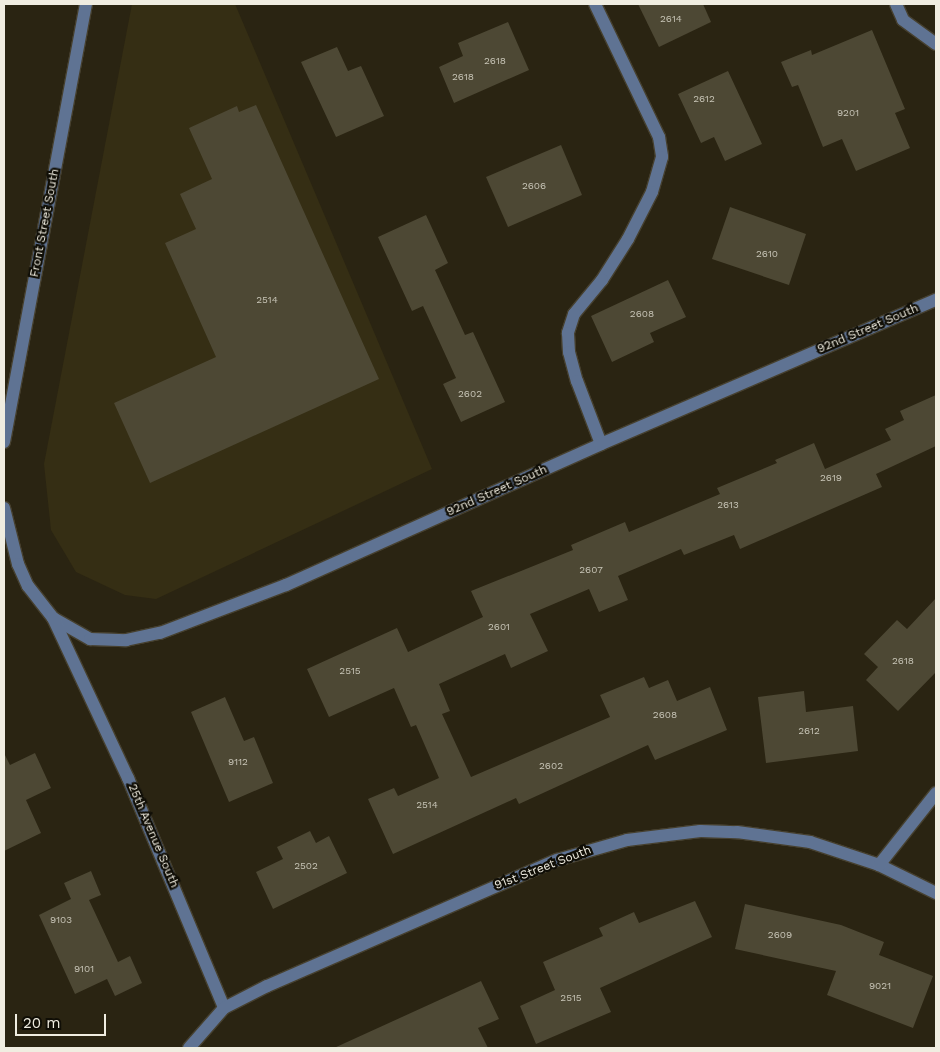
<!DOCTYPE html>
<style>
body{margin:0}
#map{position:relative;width:940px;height:1052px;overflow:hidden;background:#2a2412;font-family:"Work Sans",sans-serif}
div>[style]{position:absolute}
.built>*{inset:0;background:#352e14}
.building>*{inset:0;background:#4d4834}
.roads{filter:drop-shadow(1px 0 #46402f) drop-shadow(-1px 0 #46402f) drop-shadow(0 1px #46402f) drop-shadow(0 -1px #46402f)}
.minor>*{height:12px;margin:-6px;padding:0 6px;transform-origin:6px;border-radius:6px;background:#5f7393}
span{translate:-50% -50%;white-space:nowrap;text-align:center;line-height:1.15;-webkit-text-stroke:4.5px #100e06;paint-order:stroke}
.number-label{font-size:10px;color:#c7c4b6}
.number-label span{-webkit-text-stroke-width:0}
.street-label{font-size:12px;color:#f0ede1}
.frame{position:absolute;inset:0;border:5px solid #f0ede1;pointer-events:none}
.scale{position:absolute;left:15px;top:1014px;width:91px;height:22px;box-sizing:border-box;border:2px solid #f0ede1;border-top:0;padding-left:6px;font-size:15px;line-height:18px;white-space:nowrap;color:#f0ede1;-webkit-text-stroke:4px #100e06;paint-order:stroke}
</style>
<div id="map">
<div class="built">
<div style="clip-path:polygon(132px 4px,235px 4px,432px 469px,156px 599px,125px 595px,76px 572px,51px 530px,44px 464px)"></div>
</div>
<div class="building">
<div style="clip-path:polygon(638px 4px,703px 4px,711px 22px,659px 47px)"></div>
<div style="clip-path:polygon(508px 22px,529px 70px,454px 103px,439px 67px,463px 56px,458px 43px)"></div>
<div style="clip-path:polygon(872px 30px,905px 109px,895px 113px,910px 148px,856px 171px,842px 139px,823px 147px,798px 85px,792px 87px,781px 62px,811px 50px,812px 55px)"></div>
<div style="clip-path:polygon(337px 47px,348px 71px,361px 66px,384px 116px,336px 137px,301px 62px)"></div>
<div style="clip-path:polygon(728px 71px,762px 144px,725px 161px,714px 137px,701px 143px,678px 94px)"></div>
<div style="clip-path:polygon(256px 105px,379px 379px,150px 483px,114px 403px,216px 357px,165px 243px,196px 229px,180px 194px,212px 179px,189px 128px,237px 106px,239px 112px)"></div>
<div style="clip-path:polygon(561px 145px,582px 195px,508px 227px,486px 177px)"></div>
<div style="clip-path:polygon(730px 207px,806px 234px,789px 285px,712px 259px)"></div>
<div style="clip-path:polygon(426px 215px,448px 263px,435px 270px,465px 335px,473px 332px,505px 402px,461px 422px,443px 384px,456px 378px,423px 306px,412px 311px,378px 237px)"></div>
<div style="clip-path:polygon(668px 280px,686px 317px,650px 333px,654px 342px,612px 362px,591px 316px)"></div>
<div style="clip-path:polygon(936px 395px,936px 446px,876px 474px,882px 487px,740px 549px,734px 535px,684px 555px,681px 549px,618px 576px,628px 600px,599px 612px,589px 589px,530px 614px,548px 651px,511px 668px,505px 654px,439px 684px,450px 711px,442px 714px,471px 777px,610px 717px,600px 695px,644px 677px,649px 688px,668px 680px,677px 701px,710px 687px,727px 730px,655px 760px,648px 745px,519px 804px,516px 798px,393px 854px,368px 799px,394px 788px,398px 796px,439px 778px,416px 725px,411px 727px,394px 688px,329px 717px,307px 669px,397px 628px,408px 652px,483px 617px,471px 591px,573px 550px,571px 545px,625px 522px,629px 532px,720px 494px,717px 488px,777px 463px,775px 460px,814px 443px,825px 469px,891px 440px,885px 429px,904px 420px,900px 411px)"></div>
<div style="clip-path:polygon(936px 598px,936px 672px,898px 711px,866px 680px,878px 667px,864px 654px,897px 620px,907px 629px)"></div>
<div style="clip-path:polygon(804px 691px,806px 712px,853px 706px,858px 751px,766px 763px,758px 697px)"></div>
<div style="clip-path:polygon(225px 697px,244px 741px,254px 737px,273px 783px,229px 802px,191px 712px)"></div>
<div style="clip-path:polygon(4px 753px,10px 765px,35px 753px,51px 788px,26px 800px,41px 833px,4px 851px)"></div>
<div style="clip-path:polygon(310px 831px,316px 843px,329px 836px,347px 873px,273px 909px,256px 872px,283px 859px,277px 847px)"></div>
<div style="clip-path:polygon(91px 871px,101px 895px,89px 900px,118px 962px,130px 956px,142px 983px,115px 996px,107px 979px,75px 994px,39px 915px,71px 899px,64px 883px)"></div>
<div style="clip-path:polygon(695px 901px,712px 937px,600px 988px,611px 1012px,536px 1044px,520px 1006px,555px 990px,543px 962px,603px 936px,599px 928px,634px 912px,639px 923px)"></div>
<div style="clip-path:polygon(745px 904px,841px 925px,884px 942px,879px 955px,933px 976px,913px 1028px,827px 995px,836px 971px,735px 949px)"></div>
<div style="clip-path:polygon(481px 981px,499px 1019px,478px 1028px,488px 1048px,334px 1048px)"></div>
</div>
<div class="roads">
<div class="minor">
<div style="left:595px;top:4px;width:148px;rotate:64.3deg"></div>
<div style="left:659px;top:137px;width:20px;rotate:81deg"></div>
<div style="left:662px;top:157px;width:36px;rotate:106deg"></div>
<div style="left:652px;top:192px;width:53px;rotate:117.1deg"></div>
<div style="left:628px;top:239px;width:49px;rotate:122.4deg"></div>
<div style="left:602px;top:280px;width:44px;rotate:129.5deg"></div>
<div style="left:574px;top:314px;width:20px;rotate:108deg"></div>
<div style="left:568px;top:333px;width:19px;rotate:87deg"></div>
<div style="left:569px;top:352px;width:30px;rotate:75deg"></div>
<div style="left:577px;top:381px;width:67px;rotate:69.1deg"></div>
<div style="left:896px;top:4px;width:17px;rotate:66deg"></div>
<div style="left:903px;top:20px;width:41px;rotate:36deg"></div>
<div style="left:4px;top:442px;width:446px;rotate:-79.4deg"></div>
<div style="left:4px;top:508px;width:58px;rotate:76deg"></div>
<div style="left:18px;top:564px;width:24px;rotate:66deg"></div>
<div style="left:28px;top:586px;width:41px;rotate:52deg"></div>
<div style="left:53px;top:618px;width:43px;rotate:29.6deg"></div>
<div style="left:90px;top:639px;width:36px;rotate:2deg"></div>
<div style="left:126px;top:640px;width:35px;rotate:-12deg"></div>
<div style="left:160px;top:633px;width:135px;rotate:-20.9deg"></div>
<div style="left:286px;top:585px;width:345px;rotate:-24.1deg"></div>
<div style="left:601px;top:444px;width:365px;rotate:-23.3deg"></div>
<div style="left:53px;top:618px;width:177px;rotate:64.9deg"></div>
<div style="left:128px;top:778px;width:249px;rotate:67.3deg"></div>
<div style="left:879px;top:865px;width:64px;rotate:26.2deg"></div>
<div style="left:189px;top:1048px;width:53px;rotate:-48.8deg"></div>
<div style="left:224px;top:1008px;width:48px;rotate:-27.1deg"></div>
<div style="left:267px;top:986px;width:316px;rotate:-23.5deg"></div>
<div style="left:557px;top:860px;width:73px;rotate:-15.9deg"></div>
<div style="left:627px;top:840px;width:74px;rotate:-7deg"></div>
<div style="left:700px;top:831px;width:37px;rotate:2deg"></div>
<div style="left:737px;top:832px;width:74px;rotate:7.8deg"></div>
<div style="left:810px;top:842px;width:73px;rotate:18.4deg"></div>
<div style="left:879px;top:865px;width:92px;rotate:-51.6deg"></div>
</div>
</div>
<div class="number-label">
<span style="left:671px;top:19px">2614</span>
<span style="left:495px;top:61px">2618</span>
<span style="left:463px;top:77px">2618</span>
<span style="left:704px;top:99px">2612</span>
<span style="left:848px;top:113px">9201</span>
<span style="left:534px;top:186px">2606</span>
<span style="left:767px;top:254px">2610</span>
<span style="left:267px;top:300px">2514</span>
<span style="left:642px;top:314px">2608</span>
<span style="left:470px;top:394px">2602</span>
<span style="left:831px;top:478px">2619</span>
<span style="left:728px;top:505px">2613</span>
<span style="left:591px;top:570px">2607</span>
<span style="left:499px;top:627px">2601</span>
<span style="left:903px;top:661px">2618</span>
<span style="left:350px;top:671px">2515</span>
<span style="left:665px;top:715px">2608</span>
<span style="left:809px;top:731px">2612</span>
<span style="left:238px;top:762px">9112</span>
<span style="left:551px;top:766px">2602</span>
<span style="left:427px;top:805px">2514</span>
<span style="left:306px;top:866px">2502</span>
<span style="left:61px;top:920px">9103</span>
<span style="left:780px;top:935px">2609</span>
<span style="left:84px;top:969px">9101</span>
<span style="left:880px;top:986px">9021</span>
<span style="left:571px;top:998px">2515</span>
</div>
<div class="street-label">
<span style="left:45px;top:223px;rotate:-79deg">Front Street South</span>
<span style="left:868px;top:329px;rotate:-23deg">92nd Street South</span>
<span style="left:497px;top:491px;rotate:-24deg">92nd Street South</span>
<span style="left:153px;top:836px;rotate:67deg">25th Avenue South</span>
<span style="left:543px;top:868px;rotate:-21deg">91st Street South</span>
</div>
<div class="frame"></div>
<div class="scale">20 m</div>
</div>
